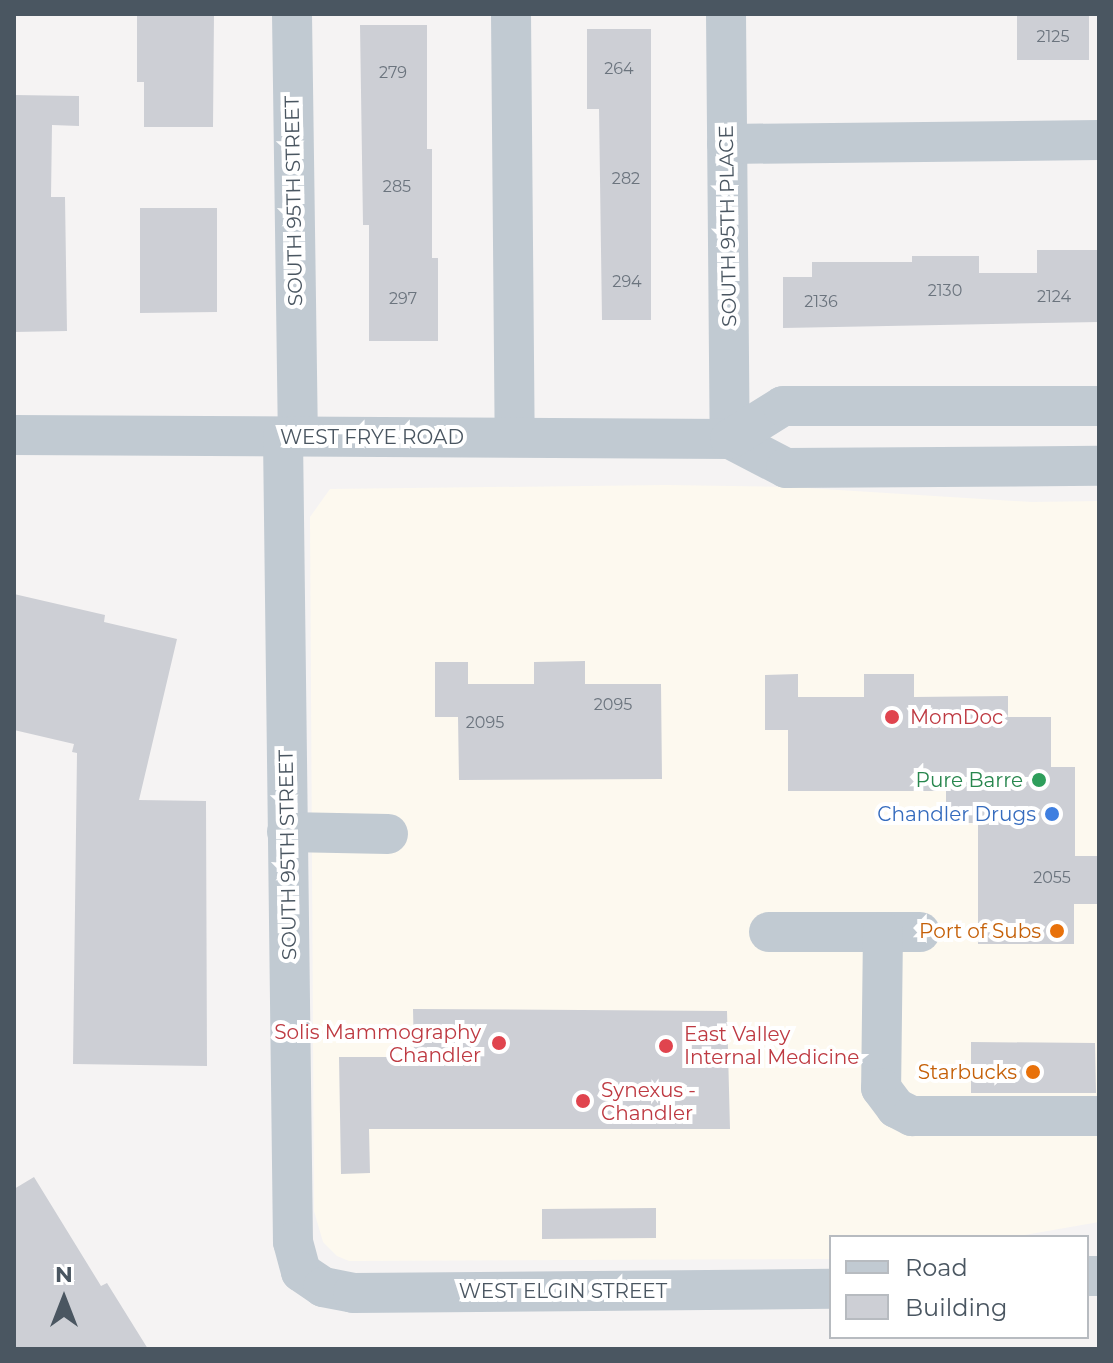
<!DOCTYPE html>
<style>
body{margin:0}
#map{position:relative;width:1113px;height:1363px;overflow:hidden;background:#f5f3f3;font-family:Montserrat,sans-serif}
div>[style]{position:absolute}
.commercial>*{inset:0;background:#fdf9ef}
.building>*{inset:0;background:#cdcfd5}
.minor>*{height:40px;margin:-20px;padding:0 20px;transform-origin:20px;border-radius:20px;background:#c1cad2}
.dots>*{width:22px;height:22px;translate:-50% -50%;box-sizing:border-box;border:4px solid #fff;border-radius:50%}
span{translate:-50% -50%;white-space:nowrap;text-align:center;line-height:1.15;-webkit-text-stroke:8px #fff;paint-order:stroke}
.number-label{font-size:16px;color:#6b747e}
.number-label span{-webkit-text-stroke-width:0}
.street-label{font-size:20px;color:#4a5661}
.health-label{font-size:20px;color:#be3a42}
.left{translate:0 -50%;text-align:left}
.right{translate:-100% -50%;text-align:right}
.leisure-label{font-size:20px;color:#27864d}
.shop-label{font-size:20px;color:#366cbe}
.food-label{font-size:20px;color:#c56008}
.frame{position:absolute;inset:0;border:16px solid #4a5661;pointer-events:none}
.legend{position:absolute;left:829px;top:1235px;width:260px;height:104px;box-sizing:border-box;background:#fff;border:2px solid #b7bbc0;margin:0;padding:10px 14px;list-style:none;font-size:24px;color:#4a5661}
.legend li{display:flex;align-items:center;gap:16px;height:40px}
.legend b{width:40px;border:2px solid #b7bbc0}
.north{position:absolute;left:24px;top:1259px;width:80px;height:80px;-webkit-text-stroke:6px #fff;paint-order:stroke;rotate:0deg;font-size:22px;font-weight:700;line-height:32px;text-align:center;color:#4a5661}
.north::after{content:'';display:block;margin:auto;width:28px;height:36px;background:#4a5661;clip-path:polygon(50% 0,100% 100%,50% 72%,0 100%)}
</style>
<div id="map">
<div class="commercial">
<div style="clip-path:polygon(666px 485px,791px 487px,1032px 502px,1099px 501px,1099px 1222px,1013px 1237px,831px 1237px,831px 1259px,349px 1261px,337px 1256px,323px 1242px,314px 1211px,310px 517px,330px 489px)"></div>
</div>
<div class="building">
<div style="clip-path:polygon(137px 14px,214px 14px,213px 127px,144px 127px,144px 82px,137px 82px)"></div>
<div style="clip-path:polygon(1017px 14px,1089px 14px,1089px 60px,1017px 60px)"></div>
<div style="clip-path:polygon(360px 25px,427px 25px,427px 149px,432px 149px,432px 258px,438px 258px,438px 341px,369px 341px,369px 225px,363px 225px)"></div>
<div style="clip-path:polygon(587px 29px,651px 29px,651px 320px,602px 320px,599px 109px,587px 109px)"></div>
<div style="clip-path:polygon(14px 95px,79px 96px,79px 126px,52px 125px,51px 197px,65px 197px,67px 331px,14px 332px)"></div>
<div style="clip-path:polygon(140px 208px,217px 208px,217px 312px,140px 313px)"></div>
<div style="clip-path:polygon(1037px 250px,1099px 250px,1099px 322px,783px 328px,783px 277px,812px 277px,812px 262px,912px 262px,912px 256px,979px 256px,979px 273px,1037px 273px)"></div>
<div style="clip-path:polygon(14px 594px,105px 615px,104px 622px,177px 639px,139px 800px,206px 801px,207px 1066px,73px 1064px,77px 753px,72px 752px,74px 744px,14px 730px)"></div>
<div style="clip-path:polygon(585px 661px,585px 684px,661px 684px,662px 779px,459px 780px,458px 717px,435px 717px,435px 662px,468px 662px,468px 684px,534px 684px,534px 662px)"></div>
<div style="clip-path:polygon(798px 674px,798px 697px,864px 697px,864px 674px,914px 674px,914px 697px,1008px 696px,1008px 717px,1051px 717px,1051px 767px,1075px 767px,1075px 856px,1098px 856px,1098px 904px,1074px 904px,1074px 944px,978px 944px,978px 823px,946px 823px,946px 791px,788px 791px,788px 730px,765px 730px,765px 675px)"></div>
<div style="clip-path:polygon(413px 1009px,727px 1011px,730px 1129px,369px 1129px,370px 1173px,341px 1174px,339px 1057px,414px 1057px)"></div>
<div style="clip-path:polygon(971px 1042px,1095px 1043px,1096px 1093px,971px 1093px)"></div>
<div style="clip-path:polygon(34px 1177px,101px 1286px,107px 1283px,148px 1349px,14px 1349px,14px 1189px)"></div>
<div style="clip-path:polygon(656px 1208px,656px 1238px,542px 1239px,542px 1209px)"></div>
</div>
<div class="minor">
<div style="left:292px;top:14px;width:423px;rotate:89.2deg"></div>
<div style="left:511px;top:14px;width:423px;rotate:89.5deg"></div>
<div style="left:726px;top:14px;width:425px;rotate:89.5deg"></div>
<div style="left:727px;top:144px;width:372px;rotate:-0.6deg"></div>
<div style="left:14px;top:435px;width:716px;rotate:0.32deg"></div>
<div style="left:730px;top:439px;width:63px;rotate:27.4deg"></div>
<div style="left:786px;top:468px;width:313px;rotate:-0.4deg"></div>
<div style="left:283px;top:437px;width:805px;rotate:89.29deg"></div>
<div style="left:293px;top:1242px;width:31px;rotate:75deg"></div>
<div style="left:301px;top:1272px;width:27px;rotate:34deg"></div>
<div style="left:323px;top:1287px;width:31px;rotate:11deg"></div>
<div style="left:353px;top:1293px;width:478px;rotate:-0.5deg"></div>
<div style="left:730px;top:439px;width:62px;rotate:-31.9deg"></div>
<div style="left:783px;top:406px;width:316px"></div>
<div style="left:287px;top:832px;width:101px;rotate:1.1deg"></div>
<div style="left:769px;top:932px;width:151px"></div>
<div style="left:883px;top:932px;width:156px;rotate:90.7deg"></div>
<div style="left:881px;top:1088px;width:25px;rotate:53deg"></div>
<div style="left:896px;top:1108px;width:18px;rotate:27deg"></div>
<div style="left:912px;top:1116px;width:187px"></div>
<div style="left:1087px;top:1276px;width:12px"></div>
</div>
<div class="dots">
<div style="left:892px;top:717px;background:#e0444e"></div>
<div style="left:1039px;top:780px;background:#2e9e5b"></div>
<div style="left:1052px;top:814px;background:#3f7fe0"></div>
<div style="left:1057px;top:931px;background:#e8710a"></div>
<div style="left:499px;top:1043px;background:#e0444e"></div>
<div style="left:666px;top:1046px;background:#e0444e"></div>
<div style="left:1033px;top:1072px;background:#e8710a"></div>
<div style="left:583px;top:1101px;background:#e0444e"></div>
</div>
<div class="number-label">
<span style="left:1053px;top:37px">2125</span>
<span style="left:619px;top:69px">264</span>
<span style="left:393px;top:73px">279</span>
<span style="left:626px;top:179px">282</span>
<span style="left:397px;top:187px">285</span>
<span style="left:627px;top:282px">294</span>
<span style="left:945px;top:291px">2130</span>
<span style="left:1054px;top:297px">2124</span>
<span style="left:403px;top:299px">297</span>
<span style="left:821px;top:302px">2136</span>
<span style="left:613px;top:705px">2095</span>
<span style="left:485px;top:723px">2095</span>
<span style="left:1052px;top:878px">2055</span>
</div>
<div class="street-label">
<span style="left:294px;top:201px;rotate:-91deg">SOUTH 95TH STREET</span>
<span style="left:728px;top:226px;rotate:-91deg">SOUTH 95TH PLACE</span>
<span style="left:372px;top:437px">WEST FRYE ROAD</span>
<span style="left:288px;top:855px;rotate:-91deg">SOUTH 95TH STREET</span>
<span style="left:563px;top:1291px">WEST ELGIN STREET</span>
</div>
<div class="health-label">
<span class="left" style="left:910px;top:717px">MomDoc</span>
<span class="right" style="left:481px;top:1044px">Solis Mammography<br>Chandler</span>
<span class="left" style="left:684px;top:1046px">East Valley<br>Internal Medicine</span>
<span class="left" style="left:601px;top:1102px">Synexus -<br>Chandler</span>
</div>
<div class="leisure-label">
<span class="right" style="left:1023px;top:780px">Pure Barre</span>
</div>
<div class="shop-label">
<span class="right" style="left:1036px;top:814px">Chandler Drugs</span>
</div>
<div class="food-label">
<span class="right" style="left:1041px;top:931px">Port of Subs</span>
<span class="right" style="left:1017px;top:1072px">Starbucks</span>
</div>
<div class="frame"></div>
<ul class="legend">
<li><b style="height:10px;background:#c1cad2"></b>Road</li>
<li><b style="height:22px;background:#cdcfd5"></b>Building</li>
</ul>
<div class="north">N</div>
</div>
